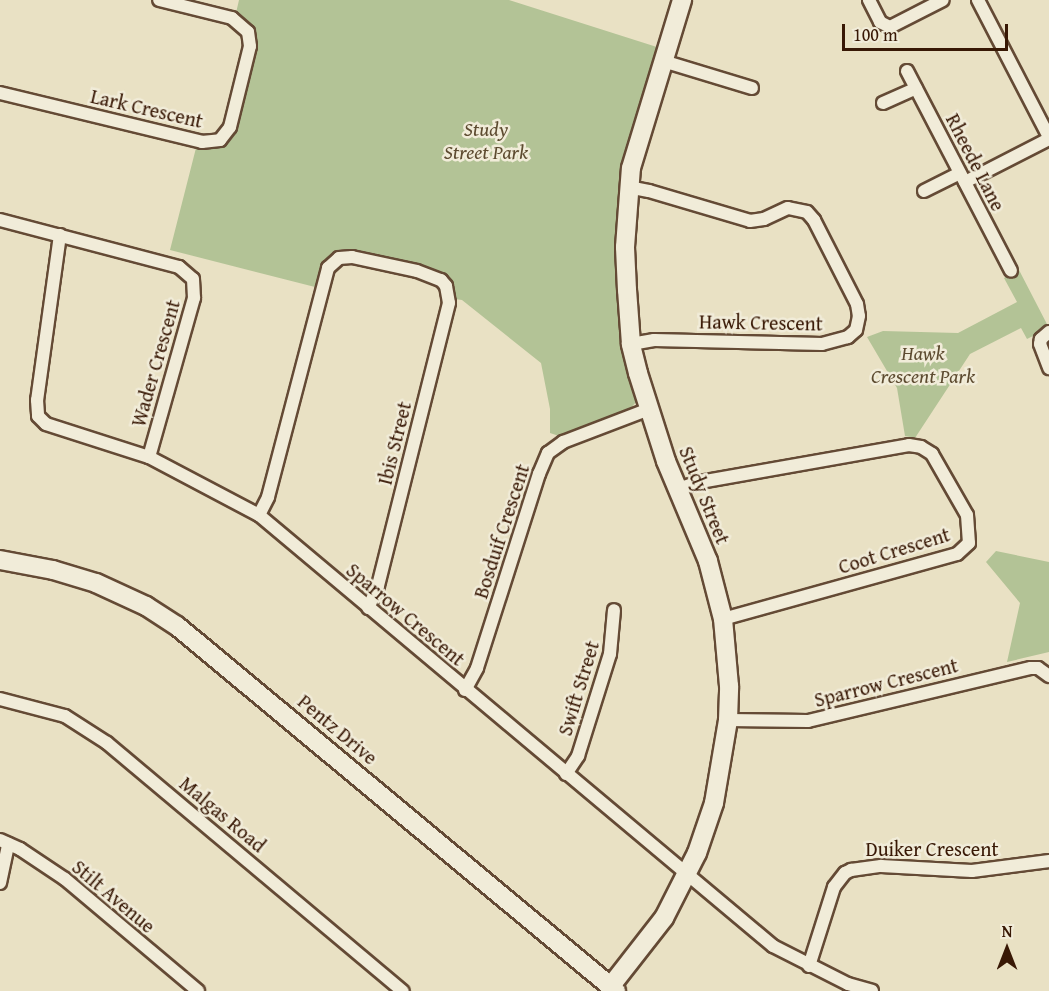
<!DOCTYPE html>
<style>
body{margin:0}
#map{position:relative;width:1049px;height:991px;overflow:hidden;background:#e9e1c4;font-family:"Gentium Book Plus",serif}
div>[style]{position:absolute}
.green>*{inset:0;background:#b3c396}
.roads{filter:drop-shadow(2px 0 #644a35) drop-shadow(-2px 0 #644a35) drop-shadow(0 2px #644a35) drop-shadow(0 -2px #644a35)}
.street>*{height:12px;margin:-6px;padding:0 6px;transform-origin:6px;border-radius:6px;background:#f1ecd9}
.secondary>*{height:18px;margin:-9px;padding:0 9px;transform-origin:9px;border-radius:9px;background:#f1ecd9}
span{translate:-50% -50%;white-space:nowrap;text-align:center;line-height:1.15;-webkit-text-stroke:5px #f1ecd9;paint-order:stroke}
.street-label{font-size:20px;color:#381805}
.park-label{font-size:20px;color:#5d4b30;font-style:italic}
.north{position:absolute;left:977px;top:919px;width:60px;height:60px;-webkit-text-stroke:4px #f1ecd9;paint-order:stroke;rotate:0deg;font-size:16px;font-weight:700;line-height:24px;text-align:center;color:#381805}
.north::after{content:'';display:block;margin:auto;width:21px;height:27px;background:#381805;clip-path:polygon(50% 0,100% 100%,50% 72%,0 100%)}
.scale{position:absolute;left:842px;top:24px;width:166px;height:27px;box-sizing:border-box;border:3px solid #381805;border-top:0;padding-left:8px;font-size:18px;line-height:21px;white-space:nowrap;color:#381805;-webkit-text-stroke:4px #f1ecd9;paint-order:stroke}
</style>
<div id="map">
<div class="green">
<div style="clip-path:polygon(239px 0,509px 0,660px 48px,628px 155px,637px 391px,637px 401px,629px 410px,559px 436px,550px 433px,550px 409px,541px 363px,462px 300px,455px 299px,452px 284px,436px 270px,346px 249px,339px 250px,322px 262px,315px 287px,170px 250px,196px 148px,207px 150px,223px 145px,233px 134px,236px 127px,257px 38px,248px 21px,236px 13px)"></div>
<div style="clip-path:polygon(1019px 270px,1049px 328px,1027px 339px,1021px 328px,970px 354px,915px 438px,905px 436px,897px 388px,867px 337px,883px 331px,958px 333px,1017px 302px,1004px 278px)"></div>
<div style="clip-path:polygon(996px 551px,1049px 562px,1049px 652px,1007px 662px,1020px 603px,986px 562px)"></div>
</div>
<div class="roads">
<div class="street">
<div style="left:869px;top:0;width:25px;rotate:63deg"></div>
<div style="left:880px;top:22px;width:11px;rotate:27deg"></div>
<div style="left:890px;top:27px;width:59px;rotate:-27deg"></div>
<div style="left:978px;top:0;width:154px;rotate:62.6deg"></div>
<div style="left:663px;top:61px;width:93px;rotate:16.9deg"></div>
<div style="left:907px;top:71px;width:225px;rotate:62.5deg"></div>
<div style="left:0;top:93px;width:208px;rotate:13.6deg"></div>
<div style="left:202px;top:142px;width:18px;rotate:-6deg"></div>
<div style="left:220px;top:140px;width:16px;rotate:-52deg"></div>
<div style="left:230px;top:127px;width:83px;rotate:-76.1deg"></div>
<div style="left:250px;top:46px;width:14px;rotate:-98deg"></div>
<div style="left:248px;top:32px;width:21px;rotate:-139deg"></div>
<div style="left:232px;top:18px;width:75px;rotate:-166.1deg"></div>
<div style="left:883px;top:103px;width:36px;rotate:-24deg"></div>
<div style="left:965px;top:182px;width:94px;rotate:-27.1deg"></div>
<div style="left:628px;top:187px;width:21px;rotate:11deg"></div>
<div style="left:649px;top:191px;width:105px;rotate:16.5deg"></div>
<div style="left:750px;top:221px;width:14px;rotate:-8deg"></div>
<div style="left:764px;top:219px;width:26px;rotate:-25deg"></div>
<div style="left:788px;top:208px;width:19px;rotate:12deg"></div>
<div style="left:807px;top:212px;width:11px;rotate:49deg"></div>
<div style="left:814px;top:220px;width:94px;rotate:62.9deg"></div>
<div style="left:857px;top:304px;width:12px;rotate:81deg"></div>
<div style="left:859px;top:316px;width:14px;rotate:102deg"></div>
<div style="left:856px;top:330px;width:11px;rotate:139deg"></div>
<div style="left:848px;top:337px;width:27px;rotate:165deg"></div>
<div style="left:822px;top:344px;width:168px;rotate:-178.6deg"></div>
<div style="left:654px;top:340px;width:23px;rotate:170deg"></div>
<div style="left:924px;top:191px;width:40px;rotate:-26.6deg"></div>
<div style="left:0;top:220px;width:185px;rotate:14.7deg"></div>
<div style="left:179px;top:267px;width:18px;rotate:41deg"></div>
<div style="left:193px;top:279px;width:19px;rotate:87deg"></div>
<div style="left:194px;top:298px;width:165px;rotate:105.8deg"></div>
<div style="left:60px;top:235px;width:167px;rotate:97.9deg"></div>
<div style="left:37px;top:400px;width:16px;rotate:86deg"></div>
<div style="left:38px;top:416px;width:11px;rotate:45deg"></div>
<div style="left:46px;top:424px;width:108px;rotate:17.8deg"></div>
<div style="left:149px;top:457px;width:124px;rotate:27.8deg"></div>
<div style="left:259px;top:515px;width:671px;rotate:39.98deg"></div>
<div style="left:773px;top:946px;width:84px;rotate:26.9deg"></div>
<div style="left:848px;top:984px;width:25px;rotate:16deg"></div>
<div style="left:1049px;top:332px;width:11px;rotate:139deg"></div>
<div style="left:1041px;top:339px;width:5px;rotate:101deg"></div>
<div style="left:1040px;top:344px;width:26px;rotate:69deg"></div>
<div style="left:677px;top:489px;width:24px;rotate:-17deg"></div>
<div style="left:700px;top:482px;width:212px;rotate:-10deg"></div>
<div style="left:909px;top:445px;width:12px;rotate:9deg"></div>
<div style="left:921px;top:447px;width:13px;rotate:32deg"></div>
<div style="left:932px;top:454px;width:70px;rotate:60.2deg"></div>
<div style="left:967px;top:515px;width:28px;rotate:86deg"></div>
<div style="left:969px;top:543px;width:16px;rotate:137deg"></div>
<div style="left:957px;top:554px;width:243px;rotate:164.5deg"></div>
<div style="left:259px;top:515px;width:20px;rotate:-63deg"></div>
<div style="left:268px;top:497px;width:237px;rotate:-75.3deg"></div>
<div style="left:328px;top:268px;width:15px;rotate:-42deg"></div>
<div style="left:339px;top:258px;width:13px;rotate:-4deg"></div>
<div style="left:352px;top:257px;width:66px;rotate:12.2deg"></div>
<div style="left:417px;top:271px;width:26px;rotate:21deg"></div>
<div style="left:441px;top:280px;width:8px;rotate:50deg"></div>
<div style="left:446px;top:286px;width:17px;rotate:80deg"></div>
<div style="left:449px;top:303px;width:292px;rotate:104.1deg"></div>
<div style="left:378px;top:586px;width:24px;rotate:114deg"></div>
<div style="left:465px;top:690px;width:25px;rotate:-61deg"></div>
<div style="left:477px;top:668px;width:204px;rotate:-72.3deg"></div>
<div style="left:539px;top:474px;width:23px;rotate:-67deg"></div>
<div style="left:548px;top:453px;width:19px;rotate:-36deg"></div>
<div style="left:563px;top:442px;width:92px;rotate:-21deg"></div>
<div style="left:0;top:699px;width:67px;rotate:14.7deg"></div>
<div style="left:65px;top:716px;width:50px;rotate:32.7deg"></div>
<div style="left:107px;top:743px;width:386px;rotate:40deg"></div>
<div style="left:728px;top:720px;width:80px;rotate:0.7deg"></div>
<div style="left:808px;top:721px;width:229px;rotate:-13.4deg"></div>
<div style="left:1031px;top:668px;width:7px"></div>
<div style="left:1038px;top:668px;width:14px;rotate:36deg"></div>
<div style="left:566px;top:774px;width:22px;rotate:-56deg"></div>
<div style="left:578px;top:756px;width:107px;rotate:-72.6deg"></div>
<div style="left:610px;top:654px;width:44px;rotate:-84.8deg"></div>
<div style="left:0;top:840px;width:22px;rotate:24deg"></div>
<div style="left:20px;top:849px;width:54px;rotate:33.7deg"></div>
<div style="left:65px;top:879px;width:174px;rotate:40.1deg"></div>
<div style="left:0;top:883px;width:40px;rotate:-78deg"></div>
<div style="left:809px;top:966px;width:83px;rotate:-72.4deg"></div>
<div style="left:834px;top:887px;width:18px;rotate:-52deg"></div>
<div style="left:845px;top:873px;width:7px;rotate:-27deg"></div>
<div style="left:851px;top:870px;width:30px;rotate:-8deg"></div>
<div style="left:881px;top:866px;width:91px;rotate:3.1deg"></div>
<div style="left:972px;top:871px;width:78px;rotate:-7.4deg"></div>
</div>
<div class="secondary">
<div style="left:0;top:560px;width:54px;rotate:10.7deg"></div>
<div style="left:53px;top:570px;width:45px;rotate:16.8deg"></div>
<div style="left:96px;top:583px;width:55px;rotate:24.7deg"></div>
<div style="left:146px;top:606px;width:37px;rotate:33deg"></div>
<div style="left:177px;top:626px;width:571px;rotate:39.74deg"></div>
<div style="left:610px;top:987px;width:88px;rotate:-52deg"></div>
<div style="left:664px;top:918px;width:73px;rotate:-63.1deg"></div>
<div style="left:697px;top:853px;width:53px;rotate:-71.2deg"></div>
<div style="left:714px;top:803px;width:84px;rotate:-80.4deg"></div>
<div style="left:728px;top:720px;width:34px;rotate:-88deg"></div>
<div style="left:729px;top:686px;width:67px;rotate:-95.1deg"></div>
<div style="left:723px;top:619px;width:60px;rotate:-104.5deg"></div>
<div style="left:708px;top:561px;width:108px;rotate:-112.8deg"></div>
<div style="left:666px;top:461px;width:92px;rotate:-107.7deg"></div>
<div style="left:638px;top:373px;width:30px;rotate:-104deg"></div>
<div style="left:631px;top:344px;width:54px;rotate:-94.2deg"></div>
<div style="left:627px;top:290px;width:43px;rotate:-92.7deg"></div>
<div style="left:625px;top:247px;width:79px;rotate:-85.7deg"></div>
<div style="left:631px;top:168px;width:176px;rotate:-73.1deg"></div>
</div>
</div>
<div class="street-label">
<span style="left:147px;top:108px;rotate:13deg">Lark Crescent</span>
<span style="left:976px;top:162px;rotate:63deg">Rheede Lane</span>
<span style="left:761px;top:322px;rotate:1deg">Hawk Crescent</span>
<span style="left:155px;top:363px;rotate:-74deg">Wader Crescent</span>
<span style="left:394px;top:443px;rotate:-76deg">Ibis Street</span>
<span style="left:705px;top:495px;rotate:68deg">Study Street</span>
<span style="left:501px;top:531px;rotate:-72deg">Bosduif Crescent</span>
<span style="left:894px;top:550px;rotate:-17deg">Coot Crescent</span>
<span style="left:406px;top:614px;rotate:40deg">Sparrow Crescent</span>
<span style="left:886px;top:682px;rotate:-14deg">Sparrow Crescent</span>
<span style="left:578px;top:688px;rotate:-73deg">Swift Street</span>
<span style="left:338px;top:729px;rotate:40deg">Pentz Drive</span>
<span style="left:223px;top:814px;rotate:40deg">Malgas Road</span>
<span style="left:932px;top:848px">Duiker Crescent</span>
<span style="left:114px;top:896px;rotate:40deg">Stilt Avenue</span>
</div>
<div class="park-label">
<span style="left:486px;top:140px">Study<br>Street Park</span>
<span style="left:923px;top:364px">Hawk<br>Crescent Park</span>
</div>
<div class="north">N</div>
<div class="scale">100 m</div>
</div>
